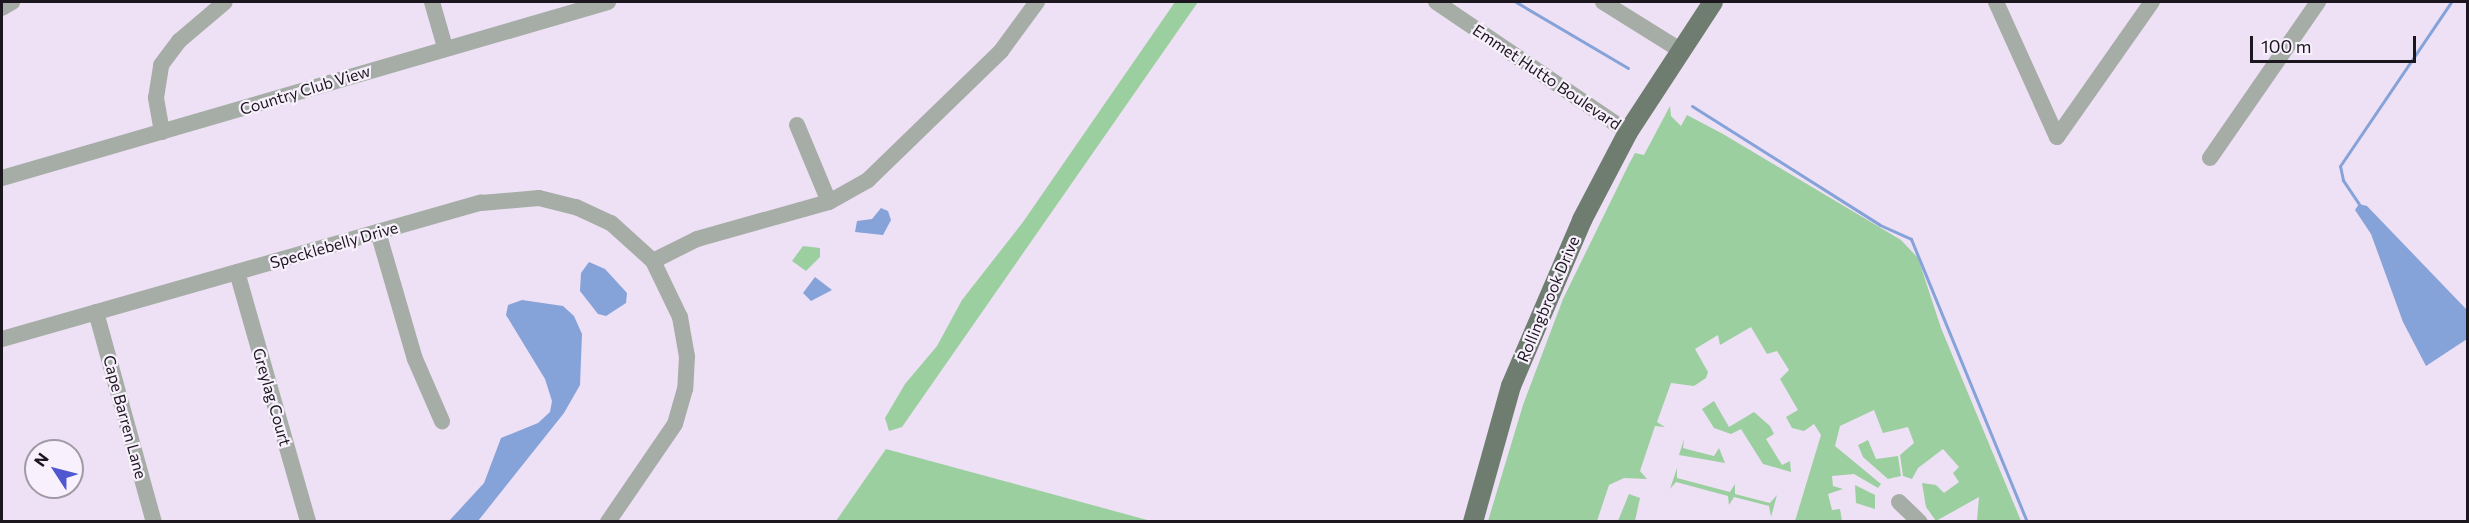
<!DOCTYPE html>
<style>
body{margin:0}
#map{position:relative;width:2469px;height:523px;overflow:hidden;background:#eee1f5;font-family:Commissioner,sans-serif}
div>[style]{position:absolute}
.green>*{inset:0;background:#9bcf9f}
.water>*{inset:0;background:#85a2d9}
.stream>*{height:3px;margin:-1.5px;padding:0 1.5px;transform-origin:1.5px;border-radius:1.5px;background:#85a2d9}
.minor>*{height:16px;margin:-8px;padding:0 8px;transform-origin:8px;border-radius:8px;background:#a5ada6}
.major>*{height:20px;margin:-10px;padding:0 10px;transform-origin:10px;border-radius:10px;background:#6f7d71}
span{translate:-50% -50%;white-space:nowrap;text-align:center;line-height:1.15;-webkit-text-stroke:4.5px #f8f1fd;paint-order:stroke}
.street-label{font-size:16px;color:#1c171e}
.frame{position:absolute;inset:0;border:3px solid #1c171e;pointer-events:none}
.north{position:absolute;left:24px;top:439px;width:60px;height:60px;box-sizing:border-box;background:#f8f1fd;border:2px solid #a09aa4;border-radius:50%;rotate:306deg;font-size:16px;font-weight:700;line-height:24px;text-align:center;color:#1c171e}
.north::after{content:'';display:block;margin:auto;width:21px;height:27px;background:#4f58ce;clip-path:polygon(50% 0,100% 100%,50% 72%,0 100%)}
.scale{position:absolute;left:2250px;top:36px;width:166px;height:27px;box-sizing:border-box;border:3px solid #1c171e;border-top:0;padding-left:8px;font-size:18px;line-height:21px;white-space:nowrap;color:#1c171e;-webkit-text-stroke:4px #f8f1fd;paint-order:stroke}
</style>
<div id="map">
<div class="green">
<div style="clip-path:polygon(1175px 2px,1198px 2px,902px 427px,889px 431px,885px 418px,905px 384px,937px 346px,962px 300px,1023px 222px)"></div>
<div style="clip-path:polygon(1670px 106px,1671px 116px,1681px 126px,1687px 115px,1723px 134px,1901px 240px,1918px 258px,1941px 328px,2021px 521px,1977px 521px,1979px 497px,1936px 521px,1926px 507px,1922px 483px,1936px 485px,1944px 493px,1959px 482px,1953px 473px,1959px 467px,1943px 449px,1918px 468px,1912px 479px,1903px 476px,1900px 455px,1914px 443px,1908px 427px,1883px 433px,1874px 410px,1840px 426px,1835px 446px,1881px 484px,1878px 488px,1854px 474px,1832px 476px,1833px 486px,1843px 489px,1828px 494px,1832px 510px,1840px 509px,1842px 521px,1795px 521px,1821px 435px,1814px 424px,1804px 431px,1792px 428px,1786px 417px,1798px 410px,1780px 379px,1789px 370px,1777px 351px,1767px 354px,1751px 327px,1720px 345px,1718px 335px,1695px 349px,1708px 372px,1706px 378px,1694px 386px,1671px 383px,1657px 422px,1665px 427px,1655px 426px,1640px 471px,1647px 479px,1624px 478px,1609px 485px,1597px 521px,1488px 521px,1523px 405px,1563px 299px,1629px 164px,1635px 153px,1644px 155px)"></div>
<div style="clip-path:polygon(803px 246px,820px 248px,820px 257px,806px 271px,792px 261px)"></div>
<div style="clip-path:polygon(1714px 401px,1729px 427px,1754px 412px,1770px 426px,1774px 434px,1766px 439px,1782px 465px,1790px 461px,1791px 472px,1763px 464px,1741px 429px,1731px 434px,1714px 428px,1702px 409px)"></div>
<div style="clip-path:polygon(1684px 439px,1683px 448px,1698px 452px,1714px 456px,1719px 448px,1725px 463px,1679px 455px)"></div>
<div style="clip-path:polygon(1868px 440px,1876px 459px,1898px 456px,1901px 476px,1888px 479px,1863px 457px,1858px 445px)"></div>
<div style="clip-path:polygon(886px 449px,1151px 521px,836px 521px)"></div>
<div style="clip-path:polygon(1677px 468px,1677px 478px,1730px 492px,1735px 484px,1735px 494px,1770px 503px,1777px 495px,1771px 517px,1769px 506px,1734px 497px,1729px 505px,1728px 496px,1676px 482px,1670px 489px)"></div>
<div style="clip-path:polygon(1855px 485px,1875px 495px,1875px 509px,1856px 503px)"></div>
<div style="clip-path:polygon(1629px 494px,1640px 498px,1635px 521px,1618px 521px)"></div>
</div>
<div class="water">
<div style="clip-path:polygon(2359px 204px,2367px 206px,2467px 310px,2467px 339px,2426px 366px,2403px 322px,2371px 234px,2355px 210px)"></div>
<div style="clip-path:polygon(881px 208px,888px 211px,891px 220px,883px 235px,855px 232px,857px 221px,872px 219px)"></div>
<div style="clip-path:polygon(589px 262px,605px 269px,627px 293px,626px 303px,606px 316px,598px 314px,580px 291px,581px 273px)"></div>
<div style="clip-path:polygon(815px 277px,832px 290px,811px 301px,803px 293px)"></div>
<div style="clip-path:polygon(522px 300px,563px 306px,574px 316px,582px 334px,580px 385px,564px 413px,478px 521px,449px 521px,484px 483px,501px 438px,538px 423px,550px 412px,552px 401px,545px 379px,506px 315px,508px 305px)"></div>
</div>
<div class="stream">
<div style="left:1516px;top:2px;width:130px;rotate:30.5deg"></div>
<div style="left:1692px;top:106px;width:222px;rotate:32.3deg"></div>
<div style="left:1880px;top:225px;width:34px;rotate:24deg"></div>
<div style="left:1911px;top:239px;width:306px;rotate:67.7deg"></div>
<div style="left:2359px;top:204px;width:29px;rotate:-124deg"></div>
<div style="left:2343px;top:180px;width:14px;rotate:-102deg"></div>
<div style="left:2340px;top:166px;width:198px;rotate:-55.9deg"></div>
</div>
<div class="minor">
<div style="left:432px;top:2px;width:47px;rotate:73.9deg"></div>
<div style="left:1436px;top:2px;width:232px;rotate:34.1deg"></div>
<div style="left:1603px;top:2px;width:91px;rotate:31.9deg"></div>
<div style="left:1996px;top:2px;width:148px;rotate:65.7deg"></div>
<div style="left:2px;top:8px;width:12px;rotate:-31deg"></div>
<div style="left:797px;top:125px;width:83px;rotate:67.4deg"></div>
<div style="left:162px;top:132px;width:35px;rotate:-100deg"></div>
<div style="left:156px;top:98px;width:33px;rotate:-81deg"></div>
<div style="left:161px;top:65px;width:30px;rotate:-53deg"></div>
<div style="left:179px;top:41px;width:60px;rotate:-40.3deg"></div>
<div style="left:2057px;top:137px;width:165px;rotate:-54.9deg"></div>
<div style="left:2210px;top:158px;width:190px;rotate:-55.3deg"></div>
<div style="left:2px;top:178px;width:631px;rotate:-16.19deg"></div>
<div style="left:378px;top:232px;width:132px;rotate:73.8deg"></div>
<div style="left:415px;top:359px;width:68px;rotate:66.5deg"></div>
<div style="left:653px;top:261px;width:49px;rotate:-26.6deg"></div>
<div style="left:697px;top:239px;width:137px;rotate:-15.7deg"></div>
<div style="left:829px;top:202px;width:45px;rotate:-29.4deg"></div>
<div style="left:868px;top:180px;width:185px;rotate:-44.1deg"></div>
<div style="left:1001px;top:51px;width:61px;rotate:-53.7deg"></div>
<div style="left:237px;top:272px;width:260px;rotate:74.1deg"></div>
<div style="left:96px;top:312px;width:218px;rotate:74.6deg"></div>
<div style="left:2px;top:339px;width:498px;rotate:-15.9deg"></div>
<div style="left:481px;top:203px;width:58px;rotate:-4.9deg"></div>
<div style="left:539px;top:198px;width:38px;rotate:14deg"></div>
<div style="left:576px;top:207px;width:38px;rotate:25deg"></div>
<div style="left:611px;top:223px;width:57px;rotate:42.1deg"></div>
<div style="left:653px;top:261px;width:62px;rotate:64.3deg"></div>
<div style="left:680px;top:317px;width:40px;rotate:80deg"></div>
<div style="left:687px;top:356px;width:33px;rotate:93deg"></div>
<div style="left:685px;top:389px;width:36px;rotate:106deg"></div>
<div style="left:675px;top:424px;width:119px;rotate:124.4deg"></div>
<div style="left:1899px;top:502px;width:29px;rotate:44deg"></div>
</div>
<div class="major">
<div style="left:1473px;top:522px;width:141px;rotate:-74.4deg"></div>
<div style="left:1511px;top:386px;width:181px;rotate:-66.8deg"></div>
<div style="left:1582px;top:220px;width:99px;rotate:-62.4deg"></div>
<div style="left:1628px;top:132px;width:155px;rotate:-56.8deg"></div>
</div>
<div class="street-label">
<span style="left:1547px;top:77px;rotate:34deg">Emmet Hutto Boulevard</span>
<span style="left:305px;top:90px;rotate:-17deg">Country Club View</span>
<span style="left:334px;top:245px;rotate:-16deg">Specklebelly Drive</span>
<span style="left:1548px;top:299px;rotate:-67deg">Rollingbrook Drive</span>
<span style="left:272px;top:397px;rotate:74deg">Greylag Court</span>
<span style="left:125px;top:417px;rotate:75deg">Cape Barren Lane</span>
</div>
<div class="frame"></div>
<div class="north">N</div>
<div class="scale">100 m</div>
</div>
